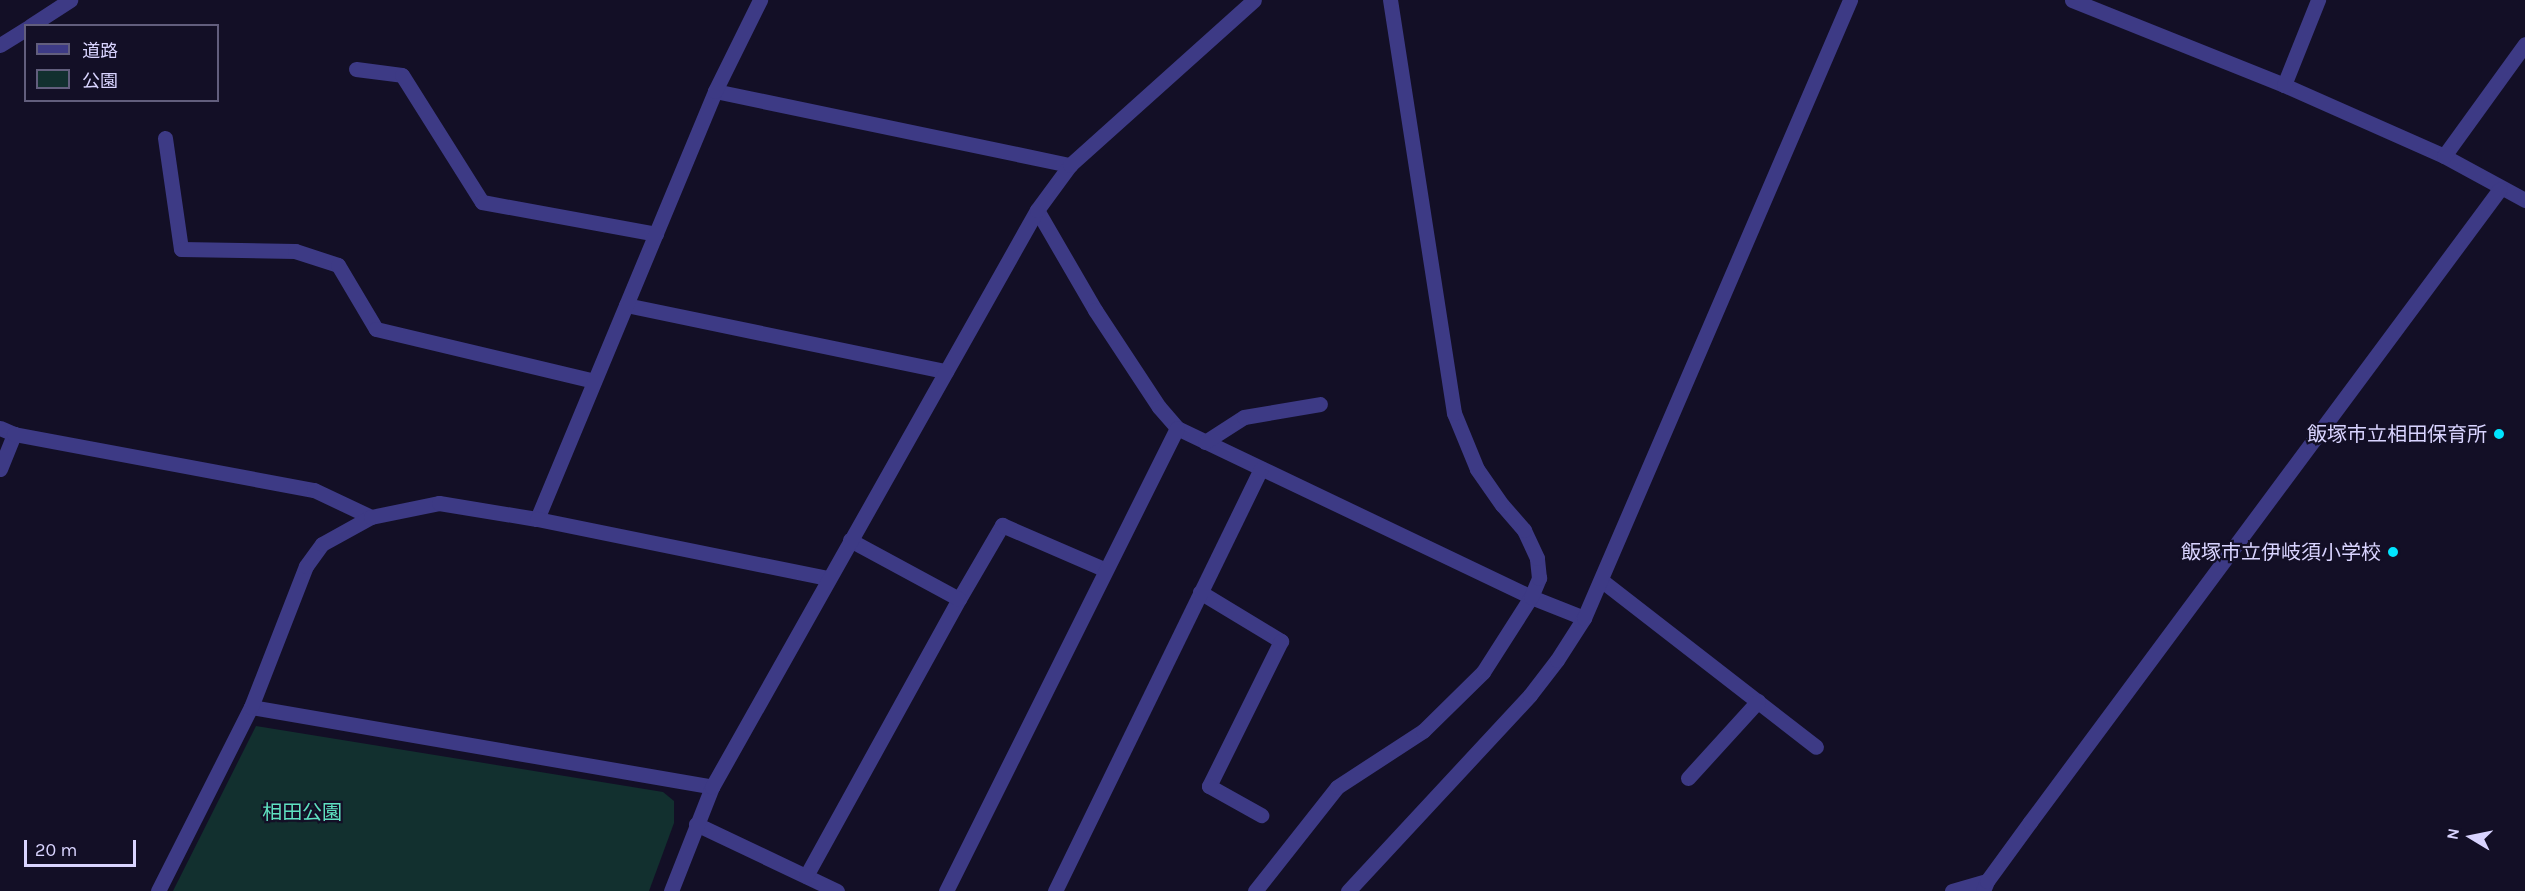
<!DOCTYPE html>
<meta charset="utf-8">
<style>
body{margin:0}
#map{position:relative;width:2525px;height:891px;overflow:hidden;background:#130f26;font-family:Karla,"Noto Sans JP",sans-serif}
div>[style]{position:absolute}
.green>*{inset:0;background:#12302f}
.minor>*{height:15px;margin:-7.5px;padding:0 7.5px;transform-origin:7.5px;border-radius:7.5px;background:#3d3a85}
.dots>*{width:16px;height:16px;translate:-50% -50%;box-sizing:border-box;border:3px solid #130f26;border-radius:50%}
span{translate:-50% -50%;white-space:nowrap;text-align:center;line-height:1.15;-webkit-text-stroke:4.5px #130f26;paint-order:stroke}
.poi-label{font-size:20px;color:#d9d4ff}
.right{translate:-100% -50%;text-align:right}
.park-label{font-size:20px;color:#5fe0c0}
.legend{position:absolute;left:24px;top:24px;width:195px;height:78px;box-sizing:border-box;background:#130f26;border:2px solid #625e7d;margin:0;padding:8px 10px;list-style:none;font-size:18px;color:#d9d4ff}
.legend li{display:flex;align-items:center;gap:12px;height:30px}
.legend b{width:30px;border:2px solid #625e7d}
.north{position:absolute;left:2441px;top:807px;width:60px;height:60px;-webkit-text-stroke:4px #130f26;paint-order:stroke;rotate:280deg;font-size:16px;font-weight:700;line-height:24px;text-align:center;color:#d9d4ff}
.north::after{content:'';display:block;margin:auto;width:21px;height:27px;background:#d9d4ff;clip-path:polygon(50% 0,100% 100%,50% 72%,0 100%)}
.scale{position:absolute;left:24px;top:840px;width:112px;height:27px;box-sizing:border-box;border:3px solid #d9d4ff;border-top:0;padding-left:8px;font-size:18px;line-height:21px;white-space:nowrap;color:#d9d4ff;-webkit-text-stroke:4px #130f26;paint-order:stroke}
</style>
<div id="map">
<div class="green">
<div style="clip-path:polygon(256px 726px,663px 792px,674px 801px,674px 823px,649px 891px,173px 891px)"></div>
</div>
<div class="minor">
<div style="left:2072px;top:0;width:228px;rotate:21.8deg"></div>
<div style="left:2284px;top:85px;width:175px;rotate:23.9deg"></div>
<div style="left:2444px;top:156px;width:92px;rotate:28.5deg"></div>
<div style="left:30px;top:26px;width:48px;rotate:-33deg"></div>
<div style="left:0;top:45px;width:31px;rotate:-32deg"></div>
<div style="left:356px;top:69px;width:46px;rotate:7.4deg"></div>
<div style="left:402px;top:75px;width:150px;rotate:57.8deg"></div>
<div style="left:482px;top:202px;width:177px;rotate:10.4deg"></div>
<div style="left:2284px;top:85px;width:92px;rotate:-68.2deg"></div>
<div style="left:715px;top:91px;width:363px;rotate:11.8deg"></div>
<div style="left:165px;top:138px;width:112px;rotate:81.8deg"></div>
<div style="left:181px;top:249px;width:114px;rotate:1deg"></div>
<div style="left:295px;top:251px;width:45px;rotate:18deg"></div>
<div style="left:338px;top:265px;width:74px;rotate:59.3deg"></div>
<div style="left:376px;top:329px;width:224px;rotate:13.4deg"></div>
<div style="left:2444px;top:156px;width:138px;rotate:-54.1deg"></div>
<div style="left:1037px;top:210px;width:116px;rotate:59.9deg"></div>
<div style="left:1095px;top:310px;width:116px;rotate:56.6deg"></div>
<div style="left:1159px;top:407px;width:28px;rotate:49deg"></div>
<div style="left:1177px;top:428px;width:392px;rotate:25.5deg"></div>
<div style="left:1531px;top:597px;width:57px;rotate:21.6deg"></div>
<div style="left:626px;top:305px;width:327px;rotate:11.7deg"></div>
<div style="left:0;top:428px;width:15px;rotate:23deg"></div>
<div style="left:1205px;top:442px;width:46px;rotate:-32.7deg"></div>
<div style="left:1244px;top:417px;width:77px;rotate:-9.7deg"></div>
<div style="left:0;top:469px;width:38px;rotate:-68deg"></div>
<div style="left:14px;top:434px;width:305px;rotate:10.6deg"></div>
<div style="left:314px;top:490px;width:63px;rotate:25.3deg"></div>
<div style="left:537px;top:519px;width:464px;rotate:-67.4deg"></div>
<div style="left:715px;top:91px;width:102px;rotate:-63.7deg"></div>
<div style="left:1601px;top:580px;width:272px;rotate:37.8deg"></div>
<div style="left:1200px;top:592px;width:95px;rotate:31.2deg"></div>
<div style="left:1281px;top:641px;width:162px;rotate:116.4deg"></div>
<div style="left:1209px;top:786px;width:60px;rotate:29.1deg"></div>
<div style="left:959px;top:599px;width:86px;rotate:-59.8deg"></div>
<div style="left:1002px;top:525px;width:113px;rotate:23.4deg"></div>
<div style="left:251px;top:707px;width:468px;rotate:9.8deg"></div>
<div style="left:1688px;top:778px;width:104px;rotate:-47.7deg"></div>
<div style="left:696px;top:824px;width:156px;rotate:25.4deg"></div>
<div style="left:806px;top:876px;width:316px;rotate:-61.1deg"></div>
<div style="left:959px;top:599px;width:124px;rotate:-151.6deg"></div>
<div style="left:158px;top:891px;width:206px;rotate:-63.2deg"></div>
<div style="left:251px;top:707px;width:151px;rotate:-68.7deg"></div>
<div style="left:306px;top:566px;width:27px;rotate:-54deg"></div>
<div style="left:322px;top:544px;width:56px;rotate:-28.9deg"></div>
<div style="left:371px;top:517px;width:69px;rotate:-11.6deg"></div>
<div style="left:439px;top:503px;width:99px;rotate:9.3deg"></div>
<div style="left:537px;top:519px;width:297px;rotate:11.5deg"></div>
<div style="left:671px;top:891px;width:112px;rotate:-68.5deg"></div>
<div style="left:712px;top:787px;width:662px;rotate:-60.61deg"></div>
<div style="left:1037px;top:210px;width:56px;rotate:-53.7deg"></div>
<div style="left:1070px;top:165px;width:247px;rotate:-41.9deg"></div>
<div style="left:946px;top:891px;width:517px;rotate:-63.48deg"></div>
<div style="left:1055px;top:891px;width:470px;rotate:-64deg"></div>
<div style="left:1255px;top:891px;width:132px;rotate:-51.7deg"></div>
<div style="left:1337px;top:787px;width:103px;rotate:-33.1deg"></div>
<div style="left:1423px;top:731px;width:84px;rotate:-44.5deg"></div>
<div style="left:1483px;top:672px;width:89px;rotate:-57.4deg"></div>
<div style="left:1531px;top:597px;width:21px;rotate:-67deg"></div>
<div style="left:1539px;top:578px;width:20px;rotate:-96deg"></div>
<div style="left:1537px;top:558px;width:31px;rotate:-115deg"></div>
<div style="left:1524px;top:530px;width:33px;rotate:-131deg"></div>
<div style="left:1502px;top:505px;width:44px;rotate:-124.8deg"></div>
<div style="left:1477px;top:469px;width:61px;rotate:-112.3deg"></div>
<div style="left:1454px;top:413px;width:418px;rotate:-98.8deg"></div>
<div style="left:1348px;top:891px;width:267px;rotate:-47.1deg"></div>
<div style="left:1530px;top:695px;width:44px;rotate:-52.4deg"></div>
<div style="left:1557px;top:660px;width:50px;rotate:-57.3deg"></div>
<div style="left:1584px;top:618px;width:673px;rotate:-66.71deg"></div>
<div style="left:1952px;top:891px;width:36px;rotate:-16deg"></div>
<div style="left:1983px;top:891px;width:11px;rotate:-68deg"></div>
<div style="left:1987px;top:881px;width:73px;rotate:-53.9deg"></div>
<div style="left:2030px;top:822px;width:788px;rotate:-53.41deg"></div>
</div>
<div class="dots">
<div style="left:2499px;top:434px;background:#00e5ff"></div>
<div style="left:2393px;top:552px;background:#00e5ff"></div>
</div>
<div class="poi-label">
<span class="right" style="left:2487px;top:434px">飯塚市立相田保育所</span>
<span class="right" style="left:2381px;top:552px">飯塚市立伊岐須小学校</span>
</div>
<div class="park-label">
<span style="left:302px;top:812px">相田公園</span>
</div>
<ul class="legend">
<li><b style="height:8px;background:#3d3a85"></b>道路</li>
<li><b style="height:16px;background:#12302f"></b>公園</li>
</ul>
<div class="north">N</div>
<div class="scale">20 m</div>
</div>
